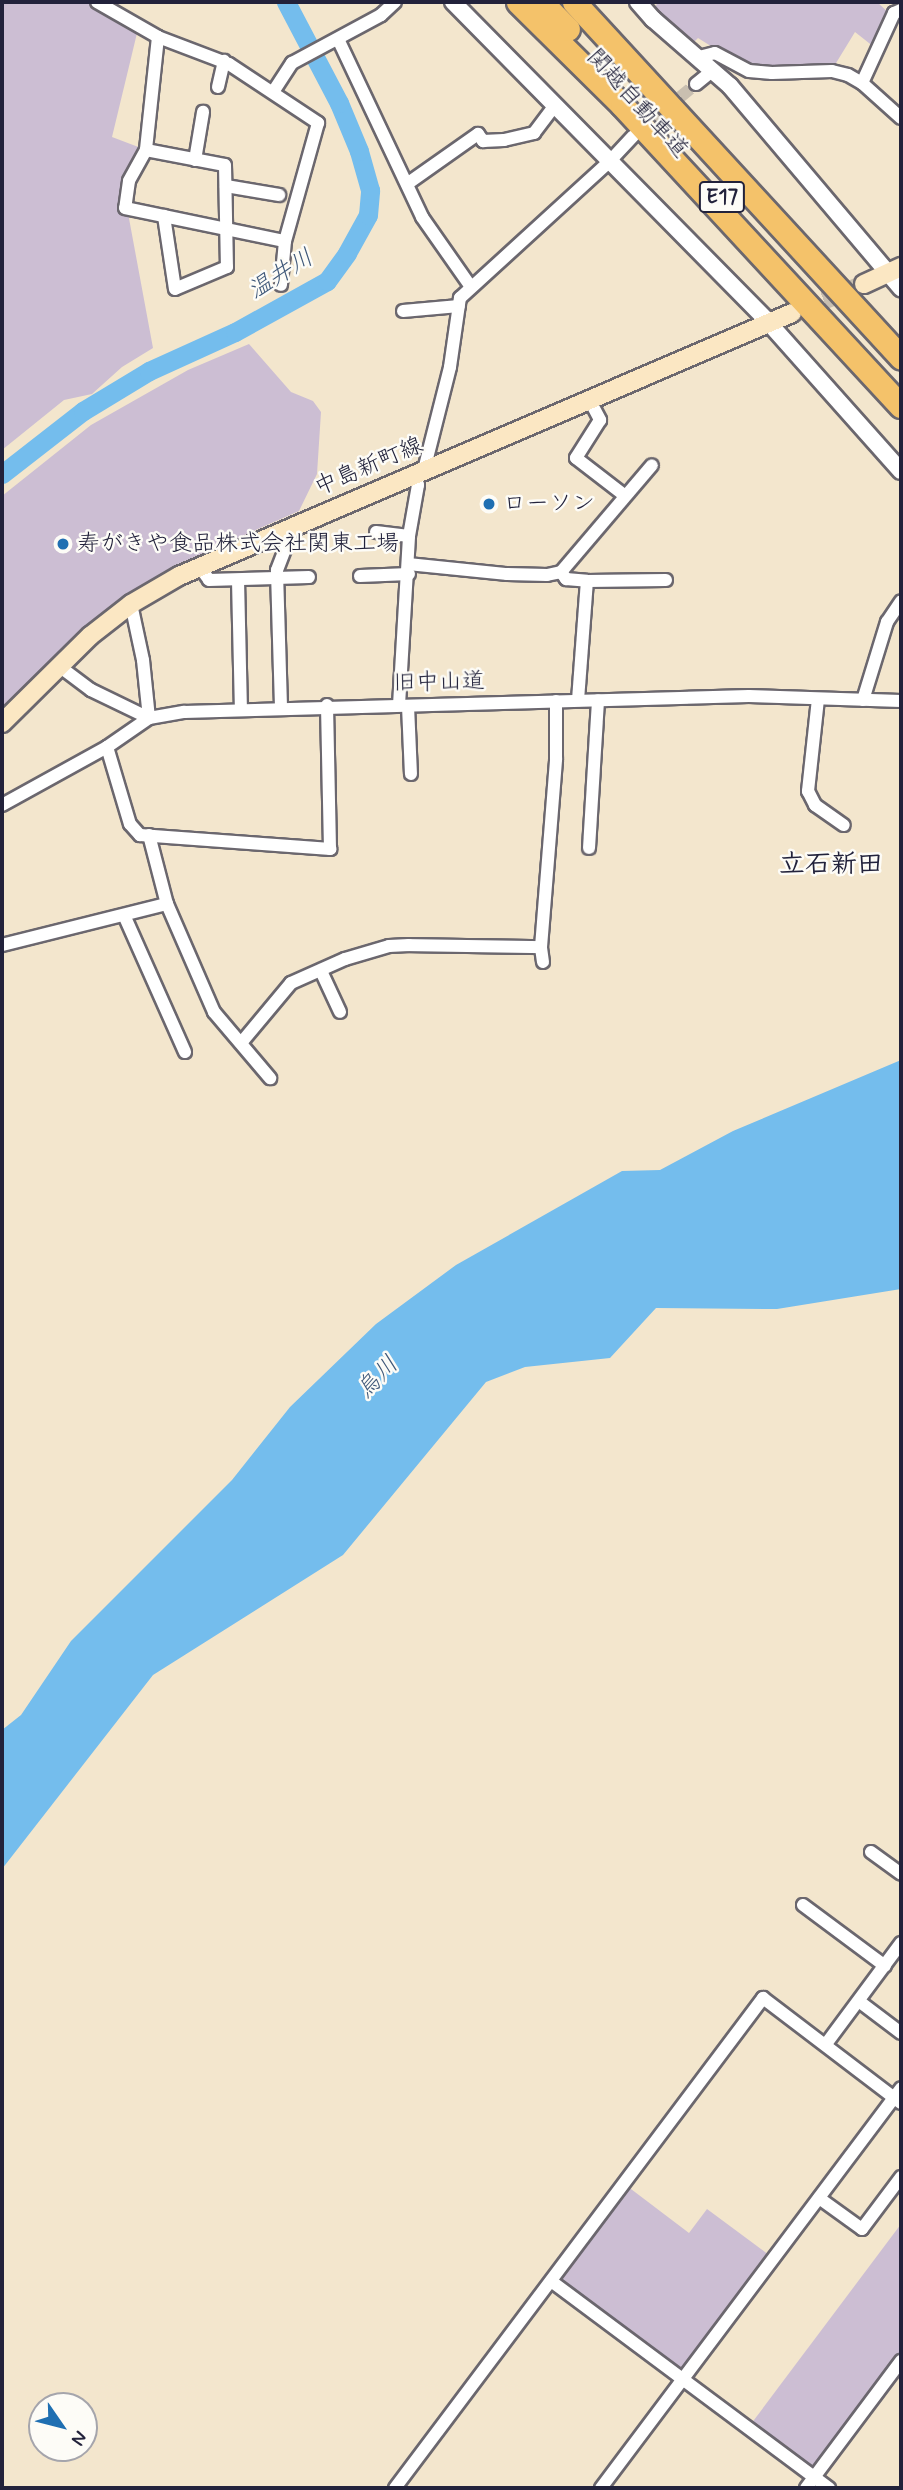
<!DOCTYPE html>
<meta charset="utf-8">
<style>
body{margin:0}
#map{position:relative;width:903px;height:2490px;overflow:hidden;background:#f3e6cd;font-family:Mynerve,"Klee One",sans-serif}
div>[style]{position:absolute}
.industrial>*{inset:0;background:#ccbed3}
.water>*{inset:0;background:#74bded}
.river>*{height:19px;margin:-9.5px;padding:0 9.5px;transform-origin:9.5px;border-radius:9.5px;background:#74bded}
.minor-tunnel>*{height:12px;margin-top:-6px;transform-origin:0;background:repeating-linear-gradient(90deg,#c9bfb0 0 12px,transparent 0 18px)}
.secondary-tunnel>*{height:18px;margin-top:-9px;transform-origin:0;background:repeating-linear-gradient(90deg,#c9bfb0 0 18px,transparent 0 27px)}
.roads{filter:drop-shadow(2px 0 #6b676e) drop-shadow(-2px 0 #6b676e) drop-shadow(0 2px #6b676e) drop-shadow(0 -2px #6b676e)}
.minor>*{height:12px;margin:-6px;padding:0 6px;transform-origin:6px;border-radius:6px;background:#fff}
.tertiary>*{height:16px;margin:-8px;padding:0 8px;transform-origin:8px;border-radius:8px;background:#fff}
.secondary>*{height:18px;margin:-9px;padding:0 9px;transform-origin:9px;border-radius:9px;background:#fbe7c3}
.motorway>*{height:23px;margin:-11.5px;padding:0 11.5px;transform-origin:11.5px;border-radius:11.5px;background:#f4c26a}
.dots>*{width:19px;height:19px;translate:-50% -50%;box-sizing:border-box;border:4px solid #fdfcf7;border-radius:50%}
span{translate:-50% -50%;white-space:nowrap;text-align:center;line-height:1.15;-webkit-text-stroke:5px #fdfcf7;paint-order:stroke}
.shield-label span{padding:2px 5px;background:#fdfcf7;border:2px solid;border-radius:5px;-webkit-text-stroke-width:0}
.shield-label{font-size:21px;color:#22223b;font-weight:700}
.street-label{font-size:23px;color:#22223b}
.poi-label{font-size:23px;color:#22223b}
.left{translate:0 -50%;text-align:left}
.water-label{font-size:24px;color:#3f5879;font-style:italic}
.quarter-label{font-size:26px;color:#22223b;font-weight:700}
.frame{position:absolute;inset:0;border:4px solid #22223b;pointer-events:none}
.north{position:absolute;left:28px;top:2392px;width:70px;height:70px;box-sizing:border-box;background:#fdfcf7;border:2px solid #a5a5ac;border-radius:50%;rotate:125deg;font-size:19px;font-weight:700;line-height:28px;text-align:center;color:#22223b}
.north::after{content:'';display:block;margin:auto;width:24px;height:32px;background:#1f6fb2;clip-path:polygon(50% 0,100% 100%,50% 72%,0 100%)}
</style>
<div id="map">
<div class="industrial">
<div style="clip-path:polygon(2px 2px,86px 2px,138px 29px,112px 137px,141px 148px,123px 186px,120px 211px,128px 213px,153px 348px,122px 367px,92px 394px,64px 400px,2px 450px)"></div>
<div style="clip-path:polygon(658px 2px,877px 2px,890px 14px,874px 47px,855px 32px,833px 68px,773px 70px,738px 63px,698px 38px,694px 42px,660px 16px,654px 9px)"></div>
<div style="clip-path:polygon(249px 344px,291px 392px,313px 401px,321px 412px,317px 474px,299px 511px,176px 565px,126px 595px,82px 629px,2px 708px,2px 496px,91px 425px,188px 370px)"></div>
<div style="clip-path:polygon(627px 2186px,689px 2233px,707px 2209px,769px 2255px,682px 2372px,562px 2281px,562px 2274px)"></div>
<div style="clip-path:polygon(901px 2224px,901px 2354px,814px 2469px,751px 2424px)"></div>
</div>
<div class="water">
<div style="clip-path:polygon(901px 1060px,901px 1289px,777px 1309px,656px 1308px,610px 1358px,525px 1367px,486px 1382px,343px 1555px,153px 1675px,2px 1869px,2px 1730px,21px 1715px,71px 1641px,232px 1480px,290px 1407px,376px 1324px,456px 1265px,622px 1171px,660px 1170px,733px 1131px)"></div>
</div>
<div class="river">
<div style="left:2px;top:474px;width:103px;rotate:-37.9deg"></div>
<div style="left:83px;top:411px;width:77px;rotate:-31.2deg"></div>
<div style="left:149px;top:371px;width:94px;rotate:-24.4deg"></div>
<div style="left:235px;top:332px;width:105px;rotate:-29deg"></div>
<div style="left:327px;top:281px;width:34px;rotate:-54deg"></div>
<div style="left:347px;top:253px;width:43px;rotate:-61.1deg"></div>
<div style="left:368px;top:215px;width:25px;rotate:-85deg"></div>
<div style="left:370px;top:190px;width:41px;rotate:-105.8deg"></div>
<div style="left:359px;top:151px;width:52px;rotate:-112.6deg"></div>
<div style="left:339px;top:103px;width:114px;rotate:-117.7deg"></div>
</div>
<div class="minor-tunnel">
<div style="left:639px;top:131px;width:74px;rotate:-39.5deg"></div>
</div>
<div class="secondary-tunnel">
<div style="left:799px;top:311px;width:70px;rotate:-22.6deg"></div>
</div>
<div class="roads">
<div class="minor">
<div style="left:97px;top:2px;width:70px;rotate:29.8deg"></div>
<div style="left:158px;top:37px;width:76px;rotate:20.8deg"></div>
<div style="left:229px;top:64px;width:107px;rotate:33.5deg"></div>
<div style="left:318px;top:123px;width:123px;rotate:105.6deg"></div>
<div style="left:285px;top:241px;width:44px;rotate:95.2deg"></div>
<div style="left:158px;top:37px;width:114px;rotate:96.1deg"></div>
<div style="left:146px;top:150px;width:35px;rotate:119deg"></div>
<div style="left:129px;top:181px;width:27px;rotate:98deg"></div>
<div style="left:125px;top:208px;width:163px;rotate:11.7deg"></div>
<div style="left:338px;top:39px;width:197px;rotate:64.7deg"></div>
<div style="left:422px;top:217px;width:85px;rotate:55deg"></div>
<div style="left:699px;top:57px;width:16px;rotate:-14deg"></div>
<div style="left:715px;top:53px;width:38px;rotate:28deg"></div>
<div style="left:749px;top:71px;width:23px;rotate:5deg"></div>
<div style="left:772px;top:73px;width:60px;rotate:-1.9deg"></div>
<div style="left:832px;top:71px;width:16px;rotate:14deg"></div>
<div style="left:848px;top:75px;width:16px;rotate:30deg"></div>
<div style="left:862px;top:83px;width:52px;rotate:41.9deg"></div>
<div style="left:862px;top:83px;width:77px;rotate:-65.4deg"></div>
<div style="left:894px;top:13px;width:8px;rotate:-23deg"></div>
<div style="left:696px;top:84px;width:22px;rotate:-39deg"></div>
<div style="left:218px;top:87px;width:27px;rotate:-77deg"></div>
<div style="left:273px;top:92px;width:35px;rotate:-57deg"></div>
<div style="left:292px;top:63px;width:101px;rotate:-28.3deg"></div>
<div style="left:381px;top:15px;width:19px;rotate:-43deg"></div>
<div style="left:146px;top:150px;width:80px;rotate:10.8deg"></div>
<div style="left:225px;top:165px;width:102px;rotate:88.9deg"></div>
<div style="left:227px;top:267px;width:56px;rotate:157.1deg"></div>
<div style="left:175px;top:289px;width:74px;rotate:-98.6deg"></div>
<div style="left:195px;top:160px;width:49px;rotate:-80.5deg"></div>
<div style="left:407px;top:184px;width:87px;rotate:-35.2deg"></div>
<div style="left:478px;top:134px;width:9px;rotate:54deg"></div>
<div style="left:483px;top:141px;width:21px;rotate:-3deg"></div>
<div style="left:504px;top:140px;width:31px;rotate:-13deg"></div>
<div style="left:534px;top:133px;width:34px;rotate:-53deg"></div>
<div style="left:226px;top:186px;width:54px;rotate:9.6deg"></div>
<div style="left:403px;top:311px;width:56px;rotate:-5.1deg"></div>
<div style="left:589px;top:399px;width:24px;rotate:62deg"></div>
<div style="left:600px;top:420px;width:45px;rotate:122.3deg"></div>
<div style="left:576px;top:458px;width:61px;rotate:37.6deg"></div>
<div style="left:424px;top:470px;width:106px;rotate:-75.8deg"></div>
<div style="left:450px;top:367px;width:70px;rotate:-81.8deg"></div>
<div style="left:460px;top:298px;width:202px;rotate:-42.4deg"></div>
<div style="left:609px;top:162px;width:35px;rotate:-47deg"></div>
<div style="left:376px;top:532px;width:33px;rotate:7deg"></div>
<div style="left:408px;top:564px;width:100px;rotate:5.8deg"></div>
<div style="left:507px;top:574px;width:40px;rotate:1.4deg"></div>
<div style="left:547px;top:575px;width:14px;rotate:-12deg"></div>
<div style="left:561px;top:572px;width:140px;rotate:-49.6deg"></div>
<div style="left:199px;top:566px;width:17px;rotate:54deg"></div>
<div style="left:209px;top:580px;width:100px;rotate:-1.7deg"></div>
<div style="left:561px;top:572px;width:9px;rotate:54deg"></div>
<div style="left:566px;top:579px;width:21px;rotate:5deg"></div>
<div style="left:587px;top:581px;width:79px;rotate:-0.7deg"></div>
<div style="left:360px;top:576px;width:49px;rotate:-2.3deg"></div>
<div style="left:238px;top:580px;width:128px;rotate:88.7deg"></div>
<div style="left:59px;top:666px;width:40px;rotate:37deg"></div>
<div style="left:91px;top:690px;width:64px;rotate:25.8deg"></div>
<div style="left:149px;top:718px;width:58px;rotate:-95.9deg"></div>
<div style="left:143px;top:660px;width:57px;rotate:-102.1deg"></div>
<div style="left:818px;top:699px;width:93px;rotate:96.2deg"></div>
<div style="left:808px;top:791px;width:16px;rotate:63deg"></div>
<div style="left:815px;top:805px;width:35px;rotate:35deg"></div>
<div style="left:578px;top:700px;width:119px;rotate:-85.7deg"></div>
<div style="left:863px;top:700px;width:82px;rotate:-72.9deg"></div>
<div style="left:887px;top:622px;width:25px;rotate:-56deg"></div>
<div style="left:399px;top:705px;width:169px;rotate:-86.6deg"></div>
<div style="left:409px;top:536px;width:52px;rotate:-80deg"></div>
<div style="left:418px;top:485px;width:12px;rotate:-110deg"></div>
<div style="left:408px;top:706px;width:68px;rotate:87.5deg"></div>
<div style="left:281px;top:707px;width:137px;rotate:-91.7deg"></div>
<div style="left:277px;top:570px;width:47px;rotate:-68.9deg"></div>
<div style="left:107px;top:747px;width:80px;rotate:73.4deg"></div>
<div style="left:130px;top:824px;width:15px;rotate:48deg"></div>
<div style="left:140px;top:835px;width:191px;rotate:4.2deg"></div>
<div style="left:330px;top:849px;width:144px;rotate:-91.2deg"></div>
<div style="left:2px;top:805px;width:120px;rotate:-28.9deg"></div>
<div style="left:107px;top:747px;width:51px;rotate:-34.6deg"></div>
<div style="left:149px;top:718px;width:36px;rotate:-10deg"></div>
<div style="left:184px;top:712px;width:565px;rotate:-1.62deg"></div>
<div style="left:749px;top:696px;width:152px;rotate:1.9deg"></div>
<div style="left:149px;top:835px;width:71px;rotate:75.4deg"></div>
<div style="left:167px;top:904px;width:118px;rotate:66.5deg"></div>
<div style="left:214px;top:1012px;width:87px;rotate:49.7deg"></div>
<div style="left:589px;top:848px;width:148px;rotate:-86.5deg"></div>
<div style="left:124px;top:915px;width:150px;rotate:66deg"></div>
<div style="left:2px;top:945px;width:170px;rotate:-14deg"></div>
<div style="left:543px;top:962px;width:15px;rotate:-98deg"></div>
<div style="left:541px;top:947px;width:189px;rotate:-85.4deg"></div>
<div style="left:556px;top:759px;width:58px;rotate:-90deg"></div>
<div style="left:321px;top:971px;width:45px;rotate:65.1deg"></div>
<div style="left:241px;top:1043px;width:78px;rotate:-50.2deg"></div>
<div style="left:291px;top:983px;width:59px;rotate:-24deg"></div>
<div style="left:345px;top:959px;width:46px;rotate:-16.5deg"></div>
<div style="left:389px;top:946px;width:20px;rotate:-3deg"></div>
<div style="left:409px;top:945px;width:132px;rotate:0.9deg"></div>
<div style="left:871px;top:1852px;width:37px;rotate:36deg"></div>
<div style="left:803px;top:1905px;width:102px;rotate:36.6deg"></div>
<div style="left:860px;top:2002px;width:51px;rotate:37.1deg"></div>
<div style="left:826px;top:2044px;width:126px;rotate:-53.4deg"></div>
<div style="left:819px;top:2198px;width:53px;rotate:35.8deg"></div>
<div style="left:862px;top:2229px;width:65px;rotate:-53.1deg"></div>
<div style="left:551px;top:2281px;width:347px;rotate:36.7deg"></div>
<div style="left:395px;top:2488px;width:613px;rotate:-53.09deg"></div>
<div style="left:763px;top:1998px;width:173px;rotate:37.3deg"></div>
<div style="left:601px;top:2488px;width:500px;rotate:-53.1deg"></div>
<div style="left:806px;top:2488px;width:159px;rotate:-53.2deg"></div>
</div>
<div class="tertiary">
<div style="left:453px;top:2px;width:450px;rotate:45.4deg"></div>
<div style="left:769px;top:323px;width:198px;rotate:48.3deg"></div>
<div style="left:638px;top:2px;width:23px;rotate:49deg"></div>
<div style="left:653px;top:19px;width:102px;rotate:41deg"></div>
<div style="left:730px;top:86px;width:265px;rotate:49.8deg"></div>
</div>
<div class="secondary">
<div style="left:864px;top:284px;width:41px;rotate:-24.7deg"></div>
<div style="left:2px;top:723px;width:124px;rotate:-44.7deg"></div>
<div style="left:90px;top:636px;width:52px;rotate:-38deg"></div>
<div style="left:131px;top:604px;width:56px;rotate:-30.3deg"></div>
<div style="left:179px;top:576px;width:667px;rotate:-23.22deg"></div>
</div>
<div class="motorway">
<div style="left:518px;top:2px;width:146px;rotate:44.7deg"></div>
<div style="left:622px;top:105px;width:410px;rotate:47.2deg"></div>
<div style="left:541px;top:2px;width:38px;rotate:45deg"></div>
<div style="left:574px;top:2px;width:483px;rotate:47.4deg"></div>
</div>
</div>
<div class="dots">
<div style="left:489px;top:504px;background:#1f6fb2"></div>
<div style="left:63px;top:544px;background:#1f6fb2"></div>
</div>
<div class="shield-label">
<span style="left:722px;top:197px">E17</span>
</div>
<div class="street-label">
<span style="left:637px;top:104px;rotate:48deg">関越自動車道</span>
<span style="left:369px;top:467px;rotate:-23deg">中島新町線</span>
<span style="left:439px;top:683px;rotate:-1deg">旧中山道</span>
</div>
<div class="poi-label">
<span class="left" style="left:503px;top:504px">ローソン</span>
<span class="left" style="left:77px;top:544px">寿がきや食品株式会社関東工場</span>
</div>
<div class="water-label">
<span style="left:281px;top:275px;rotate:-32deg">温井川</span>
<span style="left:378px;top:1378px;rotate:-46deg">烏川</span>
</div>
<div class="quarter-label">
<span style="left:831px;top:866px">立石新田</span>
</div>
<div class="frame"></div>
<div class="north">N</div>
</div>
